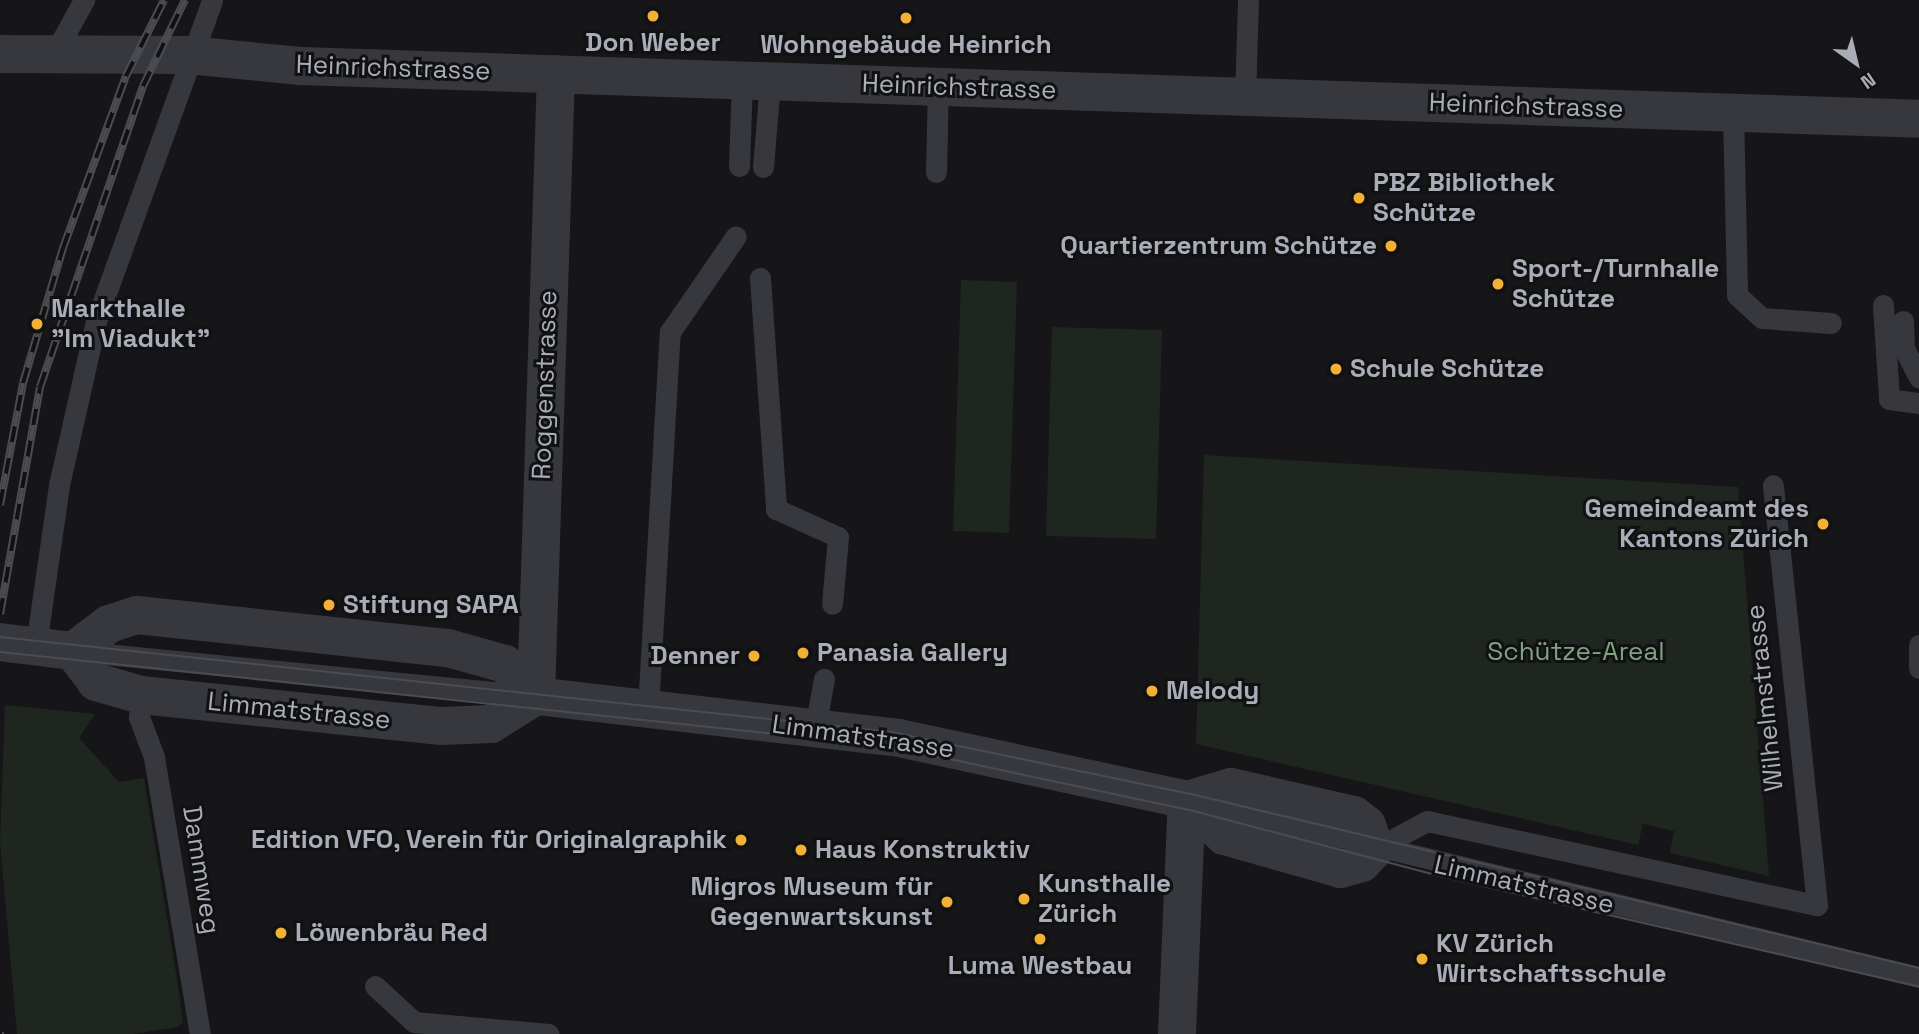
<!DOCTYPE html>
<meta charset="utf-8">
<style>
body{margin:0}
#map{position:relative;width:1919px;height:1034px;overflow:hidden;background:#161618;font-family:"Space Grotesk",sans-serif}
div>[style]{position:absolute}
.green>*{inset:0;background:#1e261f}
.service>*{height:21px;margin:-10.5px;padding:0 10.5px;transform-origin:10.5px;border-radius:10.5px;background:#37383d}
.minor>*{height:38px;margin:-19px;padding:0 19px;transform-origin:19px;border-radius:19px;background:#37383d}
.tram>*{height:2px;margin:-1px;padding:0 1px;transform-origin:1px;border-radius:1px;background:#4a4c52}
.rail>*{height:8px;margin-top:-4px;transform-origin:0;background:repeating-linear-gradient(90deg,#111113 0 16px,#4a4c52 0 32px);box-sizing:border-box;border-block:2px solid #4a4c52}
.dots>*{width:19px;height:19px;translate:-50% -50%;box-sizing:border-box;border:4px solid #111113;border-radius:50%}
span{translate:-50% -50%;white-space:nowrap;text-align:center;line-height:1.15;-webkit-text-stroke:6px #111113;paint-order:stroke}
.poi-label{font-size:26px;color:#a8adb8;font-weight:700}
.left{translate:0 -50%;text-align:left}
.right{translate:-100% -50%;text-align:right}
.street-label{font-size:26px;color:#a8adb8}
.park-label{font-size:26px;color:#7fa381}
.north{position:absolute;left:1821px;top:28px;width:70px;height:70px;-webkit-text-stroke:5px #111113;paint-order:stroke;rotate:146deg;font-size:19px;font-weight:700;line-height:28px;text-align:center;color:#a8adb8}
.north::after{content:'';display:block;margin:auto;width:24px;height:32px;background:#a8adb8;clip-path:polygon(50% 0,100% 100%,50% 72%,0 100%)}
</style>
<div id="map">
<div class="green">
<div style="clip-path:polygon(961px 280px,1017px 282px,1009px 533px,953px 531px)"></div>
<div style="clip-path:polygon(1052px 327px,1162px 330px,1156px 539px,1046px 536px)"></div>
<div style="clip-path:polygon(1204px 455px,1738px 487px,1769px 876px,1670px 853px,1674px 831px,1643px 824px,1638px 845px,1196px 744px)"></div>
<div style="clip-path:polygon(5px 705px,95px 714px,79px 738px,119px 782px,144px 778px,177px 979px,183px 1022px,177px 1027px,133px 1034px,17px 1034px,0 842px)"></div>
</div>
<div class="service">
<div style="left:54px;top:54px;width:62px;rotate:-60.9deg"></div>
<div style="left:1245px;top:97px;width:97px;rotate:-88.2deg"></div>
<div style="left:1733px;top:113px;width:182px;rotate:88.7deg"></div>
<div style="left:1737px;top:295px;width:34px;rotate:43deg"></div>
<div style="left:1762px;top:318px;width:69px;rotate:4.1deg"></div>
<div style="left:739px;top:166px;width:86px;rotate:-88deg"></div>
<div style="left:763px;top:167px;width:86px;rotate:-85.3deg"></div>
<div style="left:936px;top:172px;width:86px;rotate:-88.7deg"></div>
<div style="left:760px;top:278px;width:232px;rotate:86deg"></div>
<div style="left:776px;top:509px;width:68px;rotate:24.3deg"></div>
<div style="left:838px;top:537px;width:67px;rotate:95.1deg"></div>
<div style="left:1883px;top:305px;width:94px;rotate:86.3deg"></div>
<div style="left:1889px;top:399px;width:30px;rotate:8deg"></div>
<div style="left:1903px;top:321px;width:27px;rotate:88deg"></div>
<div style="left:1904px;top:348px;width:33px;rotate:63deg"></div>
<div style="left:36px;top:645px;width:162px;rotate:-81.8deg"></div>
<div style="left:59px;top:485px;width:168px;rotate:-77.3deg"></div>
<div style="left:96px;top:321px;width:341px;rotate:-70.1deg"></div>
<div style="left:1919px;top:645px;width:23px;rotate:90deg"></div>
<div style="left:75px;top:651px;width:458px;rotate:5.6deg"></div>
<div style="left:141px;top:695px;width:22px;rotate:95deg"></div>
<div style="left:139px;top:717px;width:43px;rotate:69.4deg"></div>
<div style="left:154px;top:757px;width:281px;rotate:80.6deg"></div>
<div style="left:648px;top:709px;width:378px;rotate:-86.7deg"></div>
<div style="left:670px;top:332px;width:116px;rotate:-55.5deg"></div>
<div style="left:815px;top:728px;width:50px;rotate:-79.6deg"></div>
<div style="left:1199px;top:803px;width:741px;rotate:13.59deg"></div>
<div style="left:1375px;top:849px;width:59px;rotate:-28.3deg"></div>
<div style="left:1427px;top:821px;width:399px;rotate:12.2deg"></div>
<div style="left:1817px;top:905px;width:422px;rotate:-96deg"></div>
<div style="left:375px;top:986px;width:53px;rotate:42.7deg"></div>
<div style="left:414px;top:1022px;width:135px;rotate:5.1deg"></div>
</div>
<div class="minor">
<div style="left:0;top:54px;width:188px;rotate:0.3deg"></div>
<div style="left:188px;top:55px;width:113px;rotate:5.6deg"></div>
<div style="left:300px;top:66px;width:1620px;rotate:1.87deg"></div>
<div style="left:0;top:642px;width:74px;rotate:7deg"></div>
<div style="left:73px;top:651px;width:39px;rotate:53deg"></div>
<div style="left:96px;top:682px;width:47px;rotate:16.1deg"></div>
<div style="left:141px;top:695px;width:302px;rotate:5.9deg"></div>
<div style="left:441px;top:726px;width:50px;rotate:-2.3deg"></div>
<div style="left:491px;top:724px;width:53px;rotate:-31.9deg"></div>
<div style="left:73px;top:651px;width:45px;rotate:-36.9deg"></div>
<div style="left:109px;top:624px;width:29px;rotate:-18deg"></div>
<div style="left:137px;top:615px;width:313px;rotate:6.1deg"></div>
<div style="left:448px;top:648px;width:59px;rotate:15.7deg"></div>
<div style="left:505px;top:664px;width:45px;rotate:45.9deg"></div>
<div style="left:536px;top:696px;width:365px;rotate:6.6deg"></div>
<div style="left:899px;top:738px;width:295px;rotate:12.1deg"></div>
<div style="left:1187px;top:800px;width:46px;rotate:-16.5deg"></div>
<div style="left:1231px;top:787px;width:126px;rotate:12.8deg"></div>
<div style="left:1354px;top:815px;width:16px;rotate:38deg"></div>
<div style="left:1367px;top:825px;width:25px;rotate:72deg"></div>
<div style="left:1375px;top:849px;width:19px;rotate:133deg"></div>
<div style="left:1362px;top:863px;width:22px;rotate:164deg"></div>
<div style="left:1341px;top:869px;width:122px;rotate:-164.2deg"></div>
<div style="left:1224px;top:836px;width:52px;rotate:-135.8deg"></div>
<div style="left:536px;top:696px;width:622px;rotate:-88.16deg"></div>
<div style="left:1177px;top:1034px;width:234px;rotate:-87.6deg"></div>
</div>
<div class="tram">
<div style="left:0;top:637px;width:896px;rotate:6.09deg"></div>
<div style="left:891px;top:732px;width:306px;rotate:11.7deg"></div>
<div style="left:1191px;top:794px;width:749px;rotate:13.44deg"></div>
<div style="left:0;top:652px;width:893px;rotate:6.04deg"></div>
<div style="left:888px;top:746px;width:309px;rotate:12deg"></div>
<div style="left:1190px;top:810px;width:259px;rotate:14.8deg"></div>
<div style="left:1440px;top:876px;width:492px;rotate:13deg"></div>
</div>
<div class="rail">
<div style="left:0;top:505px;width:124px;rotate:-79.3deg"></div>
<div style="left:23px;top:383px;width:141px;rotate:-73.5deg"></div>
<div style="left:63px;top:248px;width:183px;rotate:-69.9deg"></div>
<div style="left:126px;top:76px;width:85px;rotate:-63.4deg"></div>
<div style="left:0;top:614px;width:230px;rotate:-80deg"></div>
<div style="left:40px;top:387px;width:318px;rotate:-71.1deg"></div>
<div style="left:143px;top:86px;width:96px;rotate:-64deg"></div>
<div style="left:0;top:1032px;width:2px;rotate:90deg"></div>
</div>
<div class="dots">
<div style="left:653px;top:16px;background:#f2b134"></div>
<div style="left:906px;top:18px;background:#f2b134"></div>
<div style="left:1359px;top:198px;background:#f2b134"></div>
<div style="left:1391px;top:246px;background:#f2b134"></div>
<div style="left:1498px;top:284px;background:#f2b134"></div>
<div style="left:37px;top:324px;background:#f2b134"></div>
<div style="left:1336px;top:369px;background:#f2b134"></div>
<div style="left:1823px;top:524px;background:#f2b134"></div>
<div style="left:329px;top:605px;background:#f2b134"></div>
<div style="left:803px;top:653px;background:#f2b134"></div>
<div style="left:754px;top:656px;background:#f2b134"></div>
<div style="left:1152px;top:691px;background:#f2b134"></div>
<div style="left:741px;top:840px;background:#f2b134"></div>
<div style="left:801px;top:850px;background:#f2b134"></div>
<div style="left:1024px;top:899px;background:#f2b134"></div>
<div style="left:947px;top:902px;background:#f2b134"></div>
<div style="left:281px;top:933px;background:#f2b134"></div>
<div style="left:1040px;top:939px;background:#f2b134"></div>
<div style="left:1422px;top:959px;background:#f2b134"></div>
</div>
<div class="poi-label">
<span style="left:653px;top:43px">Don Weber</span>
<span style="left:906px;top:45px">Wohngebäude Heinrich</span>
<span class="left" style="left:1373px;top:198px">PBZ Bibliothek<br>Schütze</span>
<span class="right" style="left:1377px;top:246px">Quartierzentrum Schütze</span>
<span class="left" style="left:1512px;top:284px">Sport-/Turnhalle<br>Schütze</span>
<span class="left" style="left:51px;top:324px">Markthalle<br>"Im Viadukt"</span>
<span class="left" style="left:1350px;top:369px">Schule Schütze</span>
<span class="right" style="left:1809px;top:524px">Gemeindeamt des<br>Kantons Zürich</span>
<span class="left" style="left:343px;top:605px">Stiftung SAPA</span>
<span class="left" style="left:817px;top:653px">Panasia Gallery</span>
<span class="right" style="left:740px;top:656px">Denner</span>
<span class="left" style="left:1166px;top:691px">Melody</span>
<span class="right" style="left:727px;top:840px">Edition VFO, Verein für Originalgraphik</span>
<span class="left" style="left:815px;top:850px">Haus Konstruktiv</span>
<span class="left" style="left:1038px;top:899px">Kunsthalle<br>Zürich</span>
<span class="right" style="left:933px;top:902px">Migros Museum für<br>Gegenwartskunst</span>
<span class="left" style="left:295px;top:933px">Löwenbräu Red</span>
<span class="left" style="left:1436px;top:959px">KV Zürich<br>Wirtschaftsschule</span>
<span style="left:1040px;top:966px">Luma Westbau</span>
</div>
<div class="street-label">
<span style="left:393px;top:68px;rotate:2deg">Heinrichstrasse</span>
<span style="left:959px;top:87px;rotate:2deg">Heinrichstrasse</span>
<span style="left:1526px;top:106px;rotate:2deg">Heinrichstrasse</span>
<span style="left:545px;top:385px;rotate:-88deg">Roggenstrasse</span>
<span style="left:1765px;top:698px;rotate:-96deg">Wilhelmstrasse</span>
<span style="left:299px;top:711px;rotate:6deg">Limmatstrasse</span>
<span style="left:863px;top:737px;rotate:8deg">Limmatstrasse</span>
<span style="left:201px;top:870px;rotate:81deg">Dammweg</span>
<span style="left:1524px;top:885px;rotate:13deg">Limmatstrasse</span>
</div>
<div class="park-label">
<span style="left:1576px;top:652px">Schütze-Areal</span>
</div>
<div class="north">N</div>
</div>
